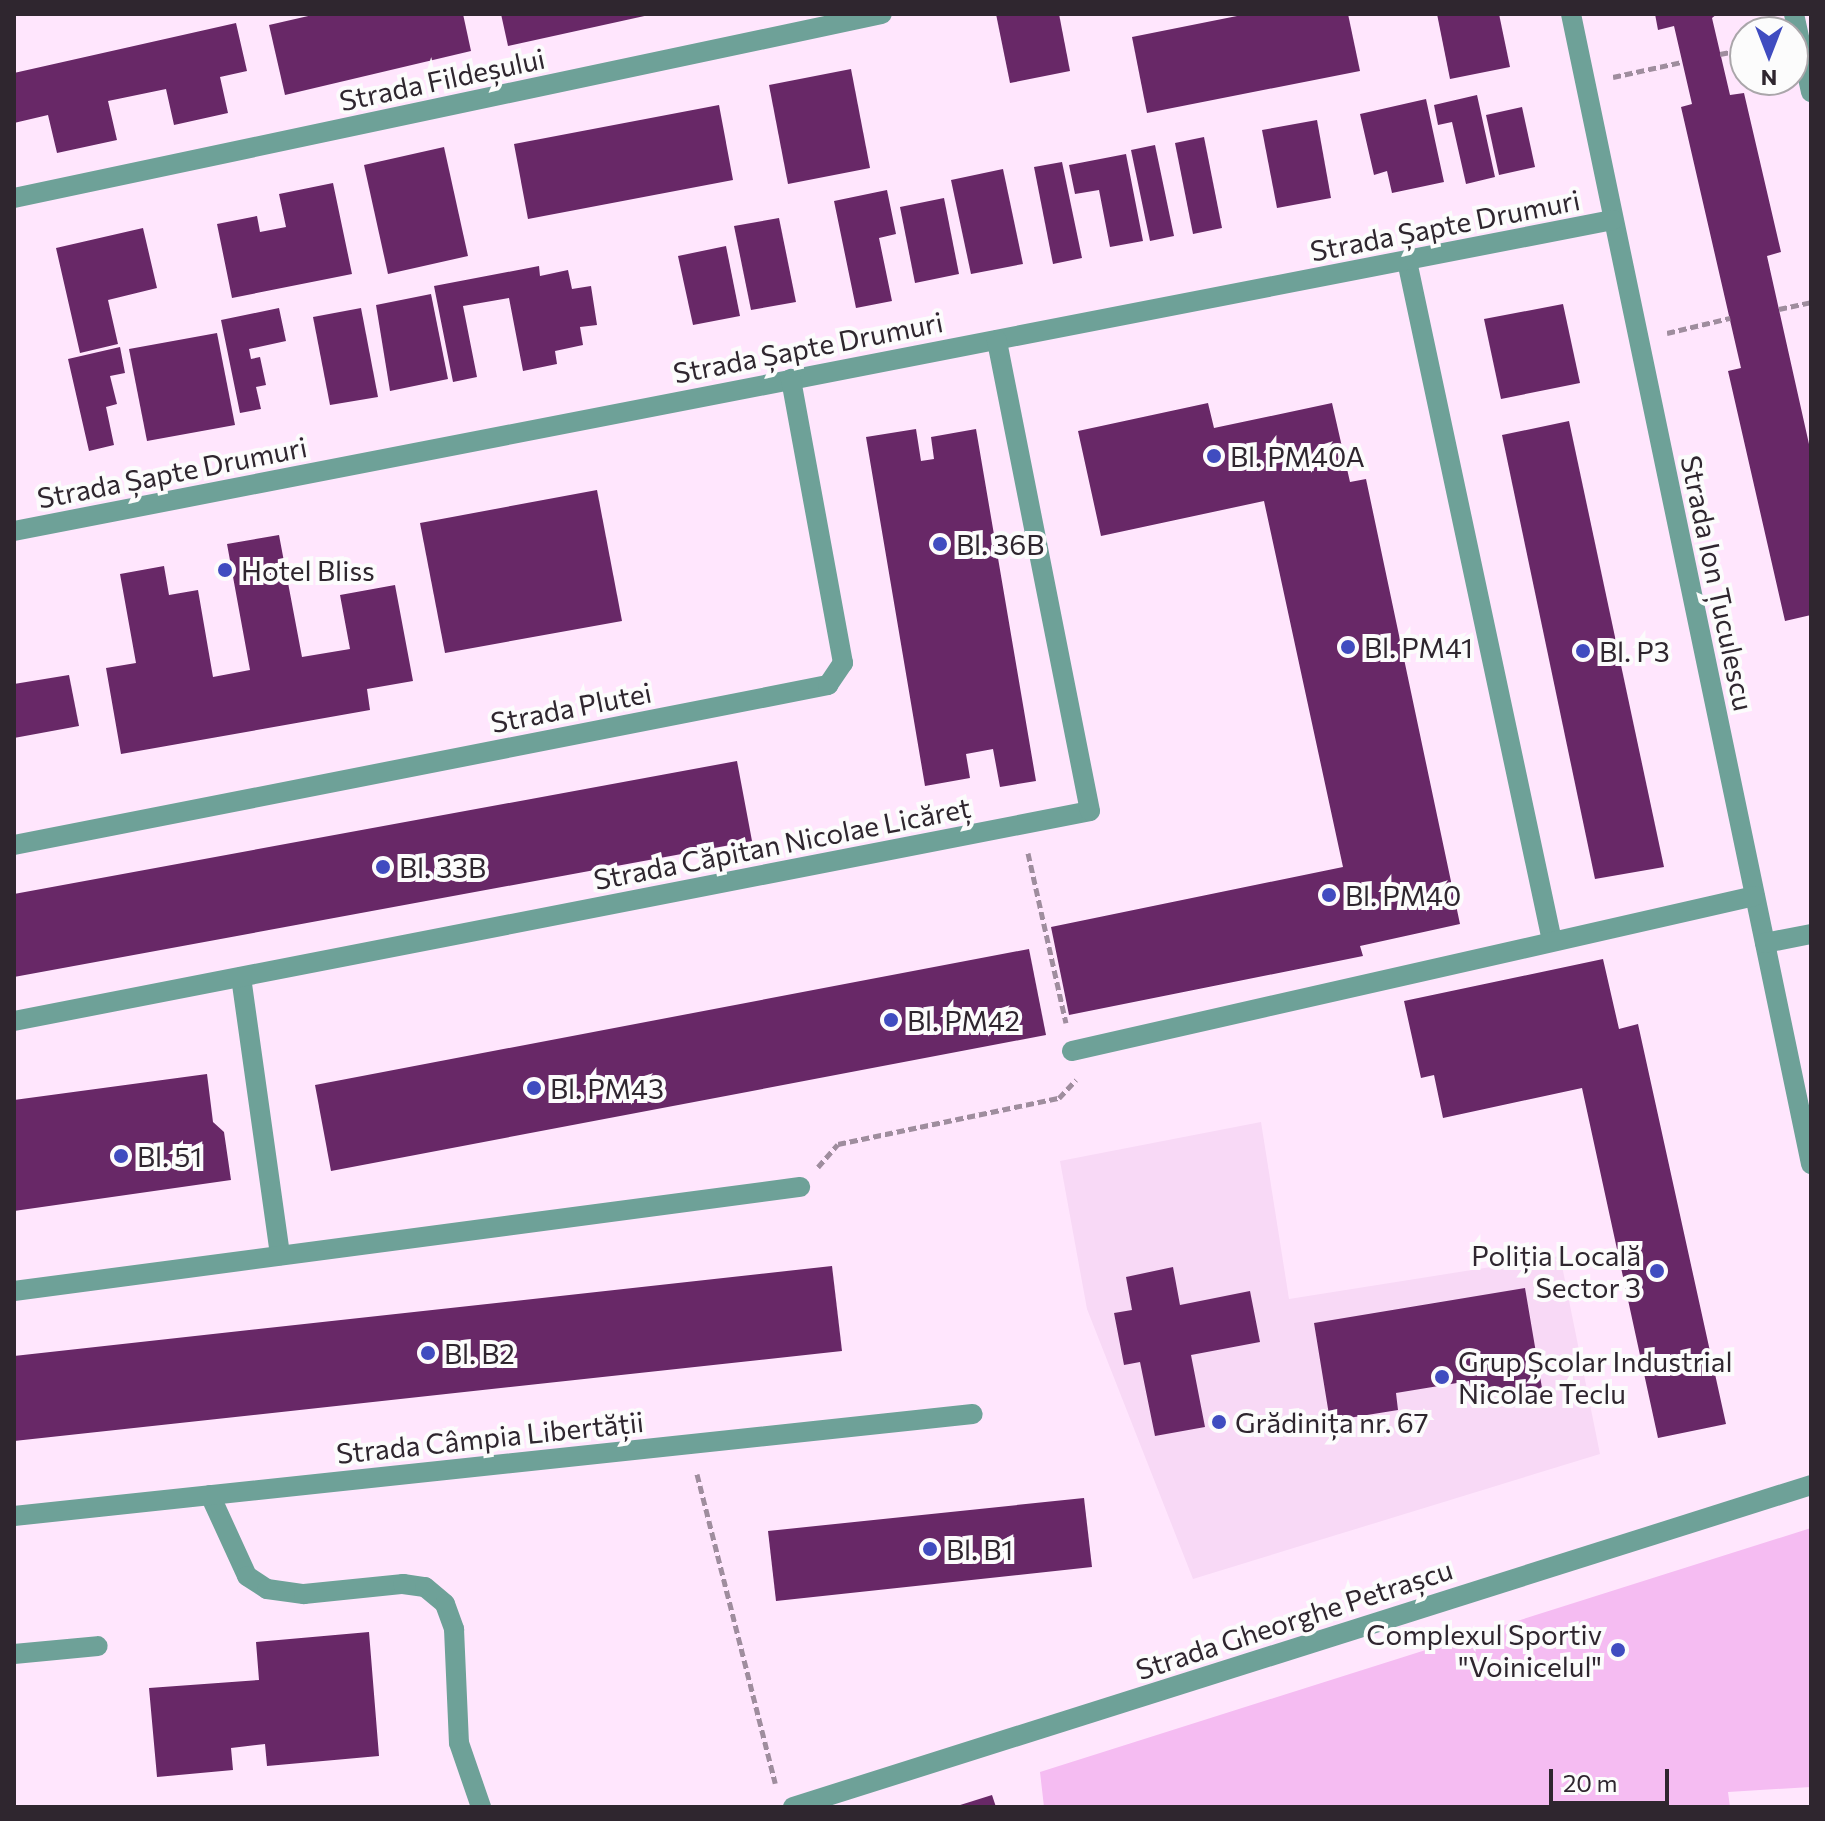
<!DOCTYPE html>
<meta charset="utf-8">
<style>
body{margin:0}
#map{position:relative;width:1825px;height:1821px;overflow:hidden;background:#ffe6fd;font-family:Commissioner,sans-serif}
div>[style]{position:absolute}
.built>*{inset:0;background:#f8d9f6}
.green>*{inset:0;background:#f5bcf2}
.building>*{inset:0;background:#682867}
.path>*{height:5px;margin-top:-2.5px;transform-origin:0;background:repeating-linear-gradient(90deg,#9f8d9e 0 8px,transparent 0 12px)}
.minor>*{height:20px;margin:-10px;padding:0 10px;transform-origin:10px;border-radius:10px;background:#6ea198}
.dots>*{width:22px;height:22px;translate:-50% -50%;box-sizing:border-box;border:4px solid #fcfcfc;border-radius:50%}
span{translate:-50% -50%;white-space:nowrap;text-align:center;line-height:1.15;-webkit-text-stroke:8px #fcfcfc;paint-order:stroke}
.street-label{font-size:28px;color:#2f262f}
.poi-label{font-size:28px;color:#2f262f}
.left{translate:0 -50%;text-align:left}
.right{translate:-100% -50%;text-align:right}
.frame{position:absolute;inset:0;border:16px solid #2f262f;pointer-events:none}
.north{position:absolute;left:1729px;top:16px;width:80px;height:80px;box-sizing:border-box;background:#fcfcfc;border:2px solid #aaa6aa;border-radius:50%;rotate:180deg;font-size:22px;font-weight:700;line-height:32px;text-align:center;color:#2f262f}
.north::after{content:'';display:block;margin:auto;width:28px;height:36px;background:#404cc0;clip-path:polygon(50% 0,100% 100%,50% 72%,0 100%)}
.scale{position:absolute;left:1549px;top:1769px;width:120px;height:36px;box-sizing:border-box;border:4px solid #2f262f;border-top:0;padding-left:10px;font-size:24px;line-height:28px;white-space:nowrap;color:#2f262f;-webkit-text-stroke:6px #fcfcfc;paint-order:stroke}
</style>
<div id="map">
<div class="built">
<div style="clip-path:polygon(1261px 1122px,1289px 1299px,1560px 1256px,1600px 1454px,1193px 1579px,1087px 1309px,1060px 1161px)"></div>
</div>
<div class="green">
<div style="clip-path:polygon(1811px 1528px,1811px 1787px,1728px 1792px,1730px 1807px,1044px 1807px,1040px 1772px)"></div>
</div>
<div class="building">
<div style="clip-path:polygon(317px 14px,463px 14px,471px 51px,285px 95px,269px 25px)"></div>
<div style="clip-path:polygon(501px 14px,649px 14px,649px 15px,508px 46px)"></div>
<div style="clip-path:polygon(996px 14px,1059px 14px,1070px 71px,1010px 83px)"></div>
<div style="clip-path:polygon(1247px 14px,1348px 14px,1360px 71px,1147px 113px,1132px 37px)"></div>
<div style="clip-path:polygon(1437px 14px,1499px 14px,1510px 67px,1450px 79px)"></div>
<div style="clip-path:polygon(1655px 14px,1717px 14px,1712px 18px,1730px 95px,1744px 93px,1781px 252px,1767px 256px,1811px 453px,1811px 615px,1785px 621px,1728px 371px,1741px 368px,1681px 107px,1692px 104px,1674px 26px,1658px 30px)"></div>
<div style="clip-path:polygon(236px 23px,247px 71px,220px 77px,228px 113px,174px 125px,166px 89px,108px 101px,117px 140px,57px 153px,48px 115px,14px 123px,14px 73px)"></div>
<div style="clip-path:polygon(851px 69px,870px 168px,788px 184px,769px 85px)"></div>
<div style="clip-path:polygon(1477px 95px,1495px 177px,1466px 184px,1452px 122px,1438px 125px,1434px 105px)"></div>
<div style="clip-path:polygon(1426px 99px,1444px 182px,1392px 193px,1387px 171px,1374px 175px,1360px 114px)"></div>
<div style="clip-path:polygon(719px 105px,733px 180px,528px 219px,514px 144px)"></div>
<div style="clip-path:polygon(1522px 107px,1535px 167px,1499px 175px,1486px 115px)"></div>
<div style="clip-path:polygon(1317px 120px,1331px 198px,1277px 208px,1262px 130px)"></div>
<div style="clip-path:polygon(1204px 137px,1222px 228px,1193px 234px,1175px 143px)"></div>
<div style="clip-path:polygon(1155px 145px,1174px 236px,1150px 241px,1131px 150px)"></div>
<div style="clip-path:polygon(444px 147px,468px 256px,388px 274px,364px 165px)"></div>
<div style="clip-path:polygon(1126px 154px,1143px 241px,1110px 247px,1099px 190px,1075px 194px,1069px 165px)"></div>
<div style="clip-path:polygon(1062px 162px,1082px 258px,1053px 264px,1034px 167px)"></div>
<div style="clip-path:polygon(1003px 169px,1023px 264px,971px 274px,951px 180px)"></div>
<div style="clip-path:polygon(333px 183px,352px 274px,232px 298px,217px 224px,257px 216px,260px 232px,286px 227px,279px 194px)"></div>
<div style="clip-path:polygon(887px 190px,896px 234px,879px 238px,892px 301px,856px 308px,834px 201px)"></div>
<div style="clip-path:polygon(944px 198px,959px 274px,915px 283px,900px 207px)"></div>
<div style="clip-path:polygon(779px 218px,796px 302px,751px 310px,734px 226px)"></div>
<div style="clip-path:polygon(143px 228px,157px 288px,108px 300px,118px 344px,80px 353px,56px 248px)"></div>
<div style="clip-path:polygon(726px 246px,740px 316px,693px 325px,678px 256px)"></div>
<div style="clip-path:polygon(539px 266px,540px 276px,568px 270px,572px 289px,591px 286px,597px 325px,580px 327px,583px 345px,555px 351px,557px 364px,523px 371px,509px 298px,463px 306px,477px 377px,453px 382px,434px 286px)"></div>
<div style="clip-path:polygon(431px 294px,448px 379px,390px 391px,376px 305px)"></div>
<div style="clip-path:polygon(1563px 304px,1580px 383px,1501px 399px,1484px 319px)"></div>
<div style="clip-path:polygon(279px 308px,286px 341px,249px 349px,251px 359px,260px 357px,266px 385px,256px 387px,261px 409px,240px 413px,221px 320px)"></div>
<div style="clip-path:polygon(361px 308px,378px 397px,330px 405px,313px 317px)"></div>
<div style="clip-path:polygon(217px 333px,235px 425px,147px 441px,129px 349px)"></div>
<div style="clip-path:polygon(120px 347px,125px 373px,110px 376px,117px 404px,106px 407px,114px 445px,89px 451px,68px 359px)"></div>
<div style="clip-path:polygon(1208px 403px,1214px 428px,1332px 403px,1350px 482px,1366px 479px,1460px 924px,1360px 946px,1363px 956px,1069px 1015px,1051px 927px,1343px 867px,1264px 501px,1101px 536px,1078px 431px)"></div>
<div style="clip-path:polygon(1569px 421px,1664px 867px,1595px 879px,1502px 435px)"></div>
<div style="clip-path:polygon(916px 429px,921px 461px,934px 459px,931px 437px,976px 429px,1036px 781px,1000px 787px,993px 749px,966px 754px,970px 778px,925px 786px,866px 437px)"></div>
<div style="clip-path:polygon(597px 490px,622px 621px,445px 653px,420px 523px)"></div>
<div style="clip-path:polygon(279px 535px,302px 657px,350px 649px,340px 595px,395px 585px,413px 681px,367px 689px,370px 710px,121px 754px,106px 668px,136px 663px,120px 574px,164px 566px,169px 595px,198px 590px,213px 677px,250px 670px,227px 544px)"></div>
<div style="clip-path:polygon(69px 675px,79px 726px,14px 738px,14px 684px)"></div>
<div style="clip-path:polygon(737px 761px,752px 841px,14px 977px,14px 894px)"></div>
<div style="clip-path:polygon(1029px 949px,1046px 1035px,331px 1171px,315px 1085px)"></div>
<div style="clip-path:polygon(1603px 959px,1619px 1029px,1638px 1024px,1726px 1424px,1658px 1438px,1582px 1088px,1443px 1118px,1434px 1075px,1421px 1078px,1404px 1001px)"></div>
<div style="clip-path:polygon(207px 1074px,213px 1122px,224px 1132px,231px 1180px,14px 1211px,14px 1100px)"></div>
<div style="clip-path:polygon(832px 1266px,842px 1351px,14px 1441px,14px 1356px)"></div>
<div style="clip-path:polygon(1173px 1267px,1180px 1305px,1250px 1291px,1260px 1342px,1191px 1355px,1205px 1427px,1155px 1436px,1140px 1362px,1124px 1365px,1114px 1313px,1132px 1310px,1126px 1277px)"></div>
<div style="clip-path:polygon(1525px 1288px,1542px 1388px,1472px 1399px,1469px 1381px,1396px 1393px,1398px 1410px,1330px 1421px,1314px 1323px)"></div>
<div style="clip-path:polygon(1084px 1498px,1092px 1567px,776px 1601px,768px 1531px)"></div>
<div style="clip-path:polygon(369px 1632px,379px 1756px,267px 1766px,265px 1744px,231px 1748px,233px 1770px,157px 1777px,149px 1688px,259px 1680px,256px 1642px)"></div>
<div style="clip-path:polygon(992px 1795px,996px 1807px,957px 1807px,957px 1806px)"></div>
</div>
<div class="path">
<div style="left:1720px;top:54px;width:25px;rotate:-11deg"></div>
<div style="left:1613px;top:77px;width:71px;rotate:-12.3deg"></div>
<div style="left:1779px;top:309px;width:33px;rotate:-12deg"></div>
<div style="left:1667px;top:333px;width:65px;rotate:-13.4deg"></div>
<div style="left:1028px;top:853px;width:174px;rotate:77.4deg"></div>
<div style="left:818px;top:1167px;width:30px;rotate:-49deg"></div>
<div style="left:838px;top:1144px;width:226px;rotate:-11.8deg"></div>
<div style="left:1059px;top:1098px;width:25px;rotate:-47deg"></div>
<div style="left:697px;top:1474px;width:319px;rotate:75.8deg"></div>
</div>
<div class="minor">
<div style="left:1571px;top:14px;width:1175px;rotate:78.21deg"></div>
<div style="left:1794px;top:14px;width:80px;rotate:77.7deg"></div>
<div style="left:14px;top:198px;width:887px;rotate:-11.97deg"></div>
<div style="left:1407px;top:261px;width:695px;rotate:77.96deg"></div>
<div style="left:14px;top:531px;width:1629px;rotate:-11.01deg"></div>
<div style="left:14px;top:845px;width:830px;rotate:-11.12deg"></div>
<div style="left:828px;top:685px;width:27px;rotate:-56deg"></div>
<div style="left:843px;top:663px;width:289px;rotate:-100.4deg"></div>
<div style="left:1765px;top:943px;width:47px;rotate:-11.1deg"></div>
<div style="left:241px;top:977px;width:281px;rotate:82deg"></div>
<div style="left:14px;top:1021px;width:1096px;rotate:-11.04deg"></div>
<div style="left:1090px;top:811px;width:480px;rotate:-101.2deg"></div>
<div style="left:1072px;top:1051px;width:700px;rotate:-12.79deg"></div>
<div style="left:14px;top:1291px;width:793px;rotate:-7.54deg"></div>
<div style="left:210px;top:1495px;width:89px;rotate:65.4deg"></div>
<div style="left:247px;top:1576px;width:24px;rotate:33deg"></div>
<div style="left:267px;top:1589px;width:37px;rotate:8deg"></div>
<div style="left:304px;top:1594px;width:100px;rotate:-5.8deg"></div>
<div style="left:403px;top:1584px;width:22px;rotate:8deg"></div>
<div style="left:425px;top:1587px;width:26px;rotate:40deg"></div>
<div style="left:445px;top:1604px;width:27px;rotate:70deg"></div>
<div style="left:454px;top:1629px;width:114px;rotate:87.5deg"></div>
<div style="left:459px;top:1743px;width:68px;rotate:71deg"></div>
<div style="left:14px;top:1516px;width:964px;rotate:-6.07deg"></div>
<div style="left:14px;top:1654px;width:84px;rotate:-5.4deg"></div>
<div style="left:793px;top:1807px;width:1068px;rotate:-17.55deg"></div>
</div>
<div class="dots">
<div style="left:1214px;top:456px;background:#404cc0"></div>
<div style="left:940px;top:544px;background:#404cc0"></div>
<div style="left:225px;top:570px;background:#404cc0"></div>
<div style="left:1348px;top:647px;background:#404cc0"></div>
<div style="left:1583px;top:651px;background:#404cc0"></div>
<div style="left:383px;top:867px;background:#404cc0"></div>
<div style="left:1329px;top:895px;background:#404cc0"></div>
<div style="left:891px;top:1020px;background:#404cc0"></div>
<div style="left:534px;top:1088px;background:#404cc0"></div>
<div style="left:121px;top:1156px;background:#404cc0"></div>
<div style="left:1657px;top:1271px;background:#404cc0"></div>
<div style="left:428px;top:1353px;background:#404cc0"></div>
<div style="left:1442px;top:1377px;background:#404cc0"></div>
<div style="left:1219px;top:1422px;background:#404cc0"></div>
<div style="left:930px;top:1549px;background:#404cc0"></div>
<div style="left:1618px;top:1650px;background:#404cc0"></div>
</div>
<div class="street-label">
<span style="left:442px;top:79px;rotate:-12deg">Strada Fildeșului</span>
<span style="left:1445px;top:225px;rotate:-11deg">Strada Șapte Drumuri</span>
<span style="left:808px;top:347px;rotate:-11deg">Strada Șapte Drumuri</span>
<span style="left:172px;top:472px;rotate:-11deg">Strada Șapte Drumuri</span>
<span style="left:1718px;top:583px;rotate:78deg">Strada Ion Țuculescu</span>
<span style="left:571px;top:707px;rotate:-11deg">Strada Plutei</span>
<span style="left:782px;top:843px;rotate:-11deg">Strada Căpitan Nicolae Licăreț</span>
<span style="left:490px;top:1437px;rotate:-6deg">Strada Câmpia Libertății</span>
<span style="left:1294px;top:1619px;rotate:-18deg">Strada Gheorghe Petrașcu</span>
</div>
<div class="poi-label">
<span class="left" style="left:1230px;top:456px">Bl. PM40A</span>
<span class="left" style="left:956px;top:544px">Bl. 36B</span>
<span class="left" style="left:241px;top:570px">Hotel Bliss</span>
<span class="left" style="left:1364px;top:647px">Bl. PM41</span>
<span class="left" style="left:1599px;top:651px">Bl. P3</span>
<span class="left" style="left:399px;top:867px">Bl. 33B</span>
<span class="left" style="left:1345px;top:895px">Bl. PM40</span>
<span class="left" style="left:907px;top:1020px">Bl. PM42</span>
<span class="left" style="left:550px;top:1088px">Bl. PM43</span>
<span class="left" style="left:137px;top:1156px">Bl. 51</span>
<span class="right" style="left:1641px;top:1271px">Poliția Locală<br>Sector 3</span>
<span class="left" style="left:444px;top:1353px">Bl. B2</span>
<span class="left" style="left:1458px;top:1377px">Grup Școlar Industrial<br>Nicolae Teclu</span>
<span class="left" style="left:1235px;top:1422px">Grădinița nr. 67</span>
<span class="left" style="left:946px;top:1549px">Bl. B1</span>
<span class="right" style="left:1602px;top:1650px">Complexul Sportiv<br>"Voinicelul"</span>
</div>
<div class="frame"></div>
<div class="north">N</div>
<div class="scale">20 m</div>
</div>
